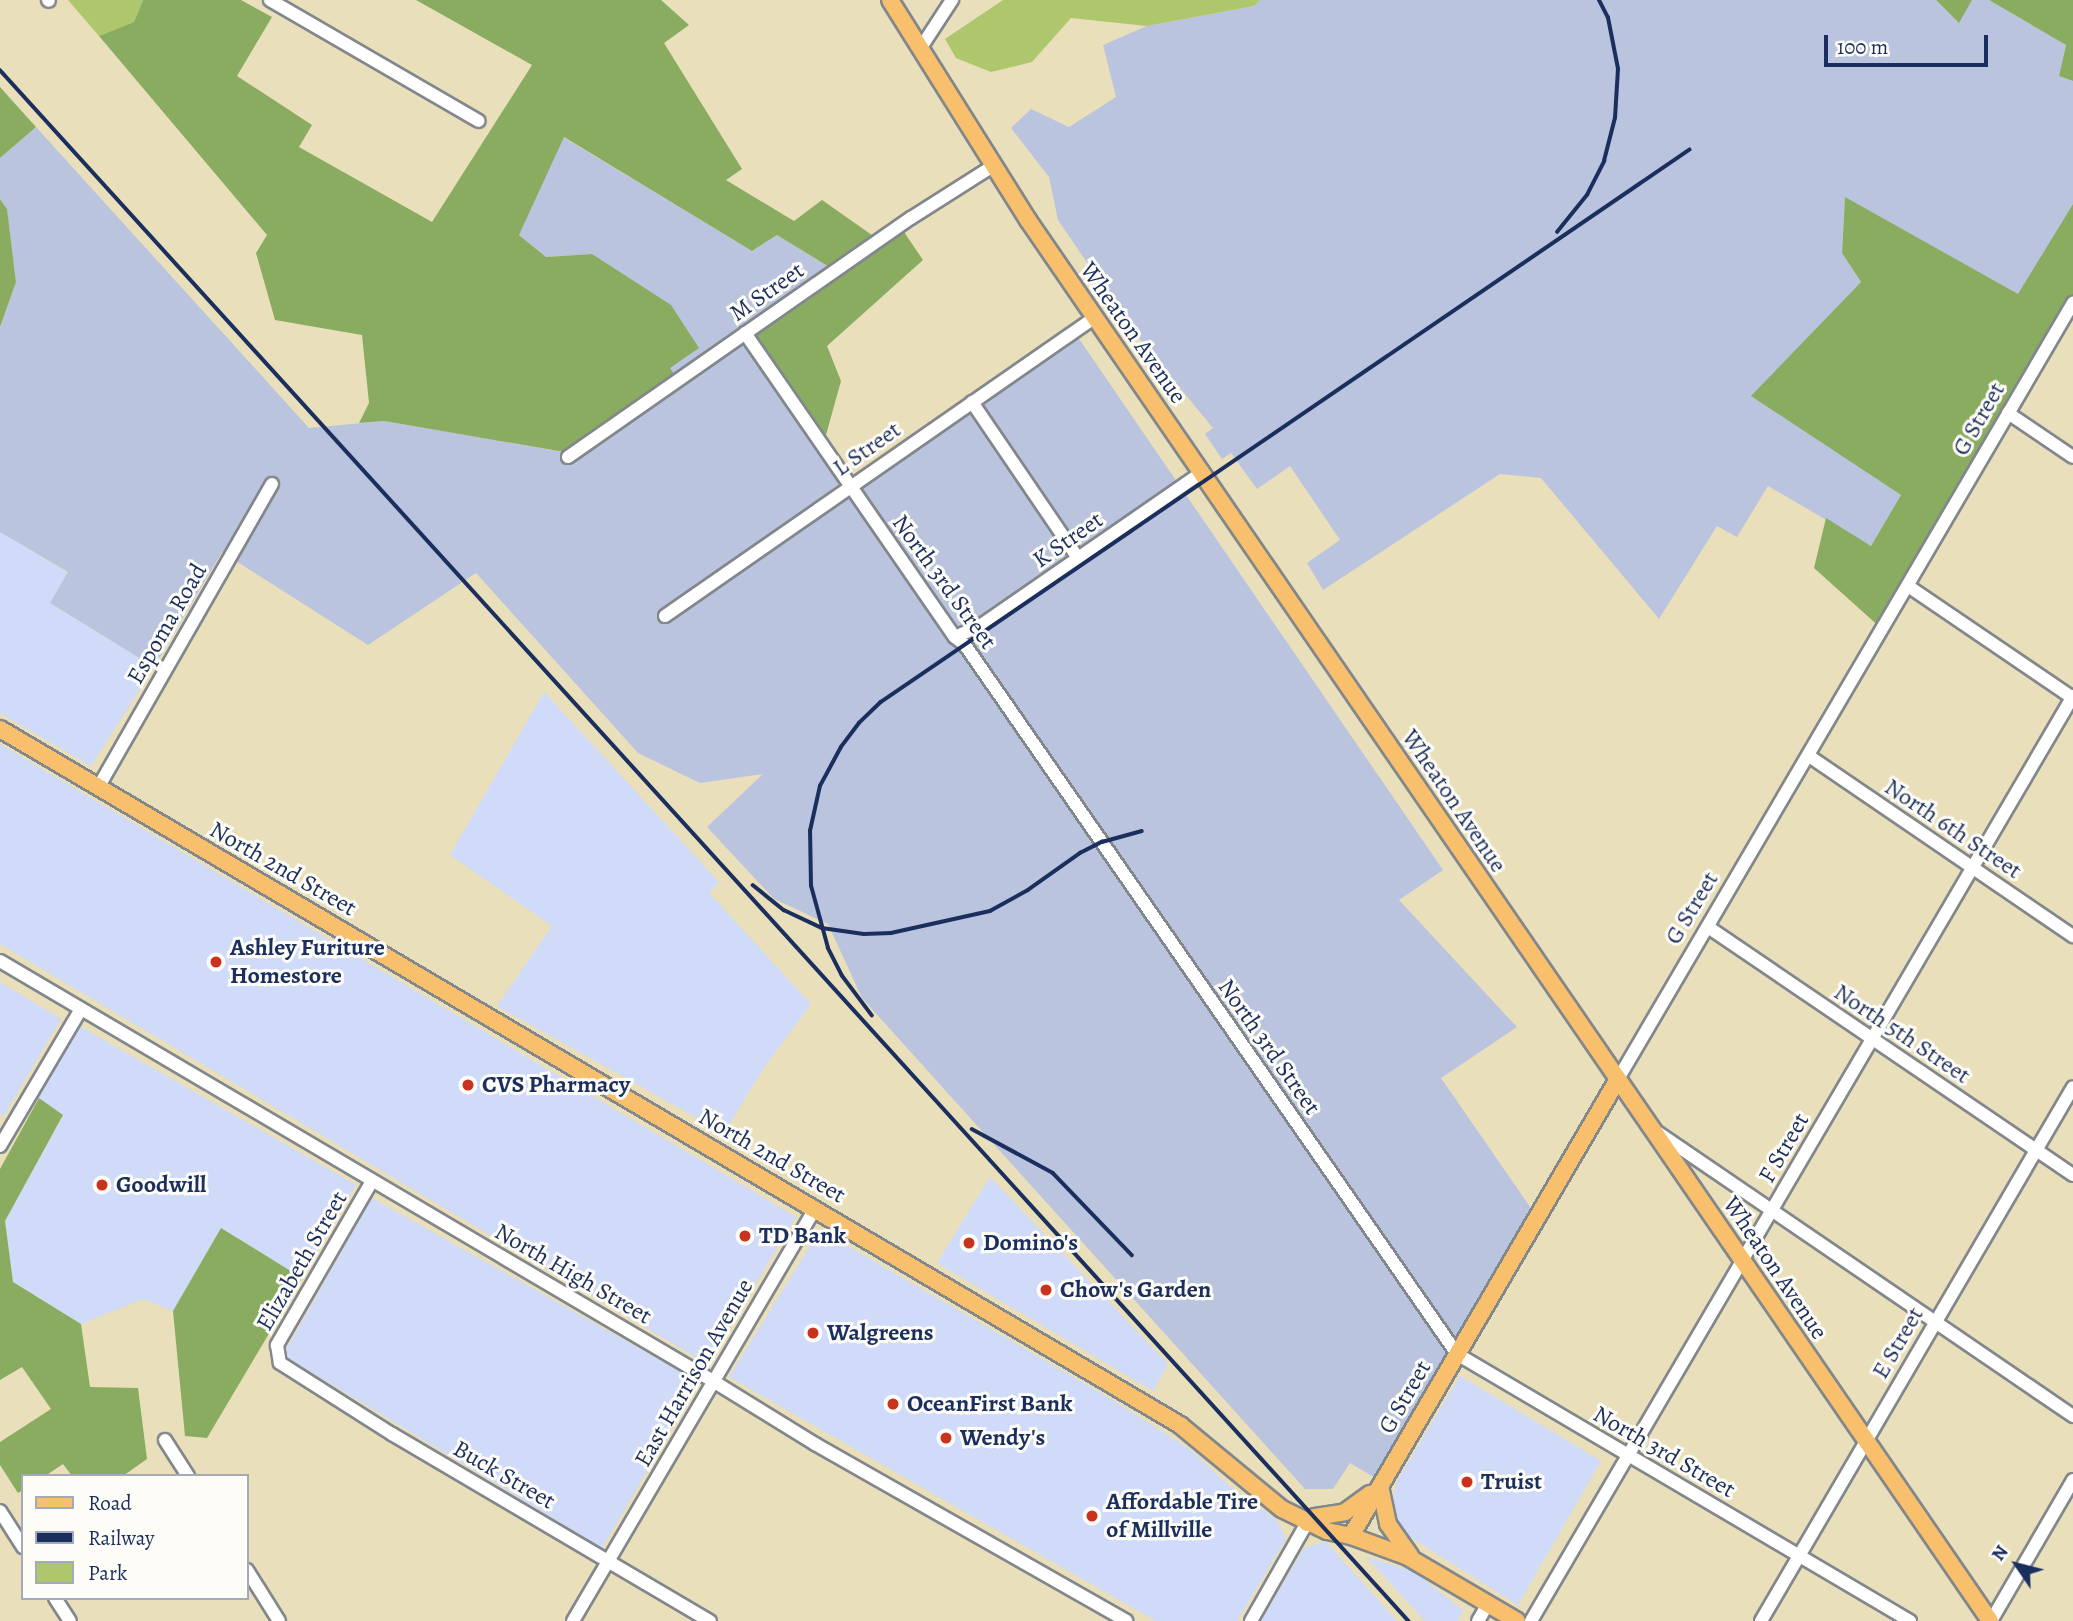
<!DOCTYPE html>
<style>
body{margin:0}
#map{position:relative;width:2073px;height:1621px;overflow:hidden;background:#e9dfbb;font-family:Alegreya,serif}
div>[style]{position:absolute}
.built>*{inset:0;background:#d0daf9}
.industrial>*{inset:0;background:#bac4de}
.green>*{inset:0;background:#aec76c}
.forest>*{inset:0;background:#8aac60}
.roads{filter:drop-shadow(2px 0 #82878c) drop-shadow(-2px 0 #82878c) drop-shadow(0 2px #82878c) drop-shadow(0 -2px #82878c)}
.minor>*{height:12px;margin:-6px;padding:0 6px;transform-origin:6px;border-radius:6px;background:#fff}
.major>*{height:16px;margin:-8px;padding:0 8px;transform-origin:8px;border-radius:8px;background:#f8bf6c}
.rail>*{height:3.5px;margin:-1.75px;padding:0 1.75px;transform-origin:1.75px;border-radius:1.75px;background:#1b2f5e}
.dots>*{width:19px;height:19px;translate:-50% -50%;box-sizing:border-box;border:4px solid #fdfcf7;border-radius:50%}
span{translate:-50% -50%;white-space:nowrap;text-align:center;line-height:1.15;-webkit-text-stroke:6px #fdfcf7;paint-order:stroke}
.street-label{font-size:24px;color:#1b2f5e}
.poi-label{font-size:24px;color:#1b2f5e;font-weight:700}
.left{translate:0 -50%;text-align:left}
.legend{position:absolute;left:21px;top:1474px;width:228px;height:126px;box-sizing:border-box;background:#fdfcf7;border:2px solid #a3aaba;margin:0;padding:9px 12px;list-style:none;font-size:21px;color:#1b2f5e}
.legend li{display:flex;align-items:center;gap:14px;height:35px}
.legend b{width:35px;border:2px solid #a3aaba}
.north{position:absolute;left:1982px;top:1530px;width:70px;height:70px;-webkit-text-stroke:5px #fdfcf7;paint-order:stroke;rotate:305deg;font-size:19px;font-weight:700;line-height:28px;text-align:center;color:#1b2f5e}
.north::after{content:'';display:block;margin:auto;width:24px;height:32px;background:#1b2f5e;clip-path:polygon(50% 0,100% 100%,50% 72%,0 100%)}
.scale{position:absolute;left:1824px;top:35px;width:164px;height:32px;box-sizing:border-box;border:4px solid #1b2f5e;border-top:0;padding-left:9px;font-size:21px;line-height:24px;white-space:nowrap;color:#1b2f5e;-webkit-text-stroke:5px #fdfcf7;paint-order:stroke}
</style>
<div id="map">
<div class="built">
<div style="clip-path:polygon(0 532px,68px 573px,51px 604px,154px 667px,91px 766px,0 713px)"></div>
<div style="clip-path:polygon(544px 692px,719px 882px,709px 893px,811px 1004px,765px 1066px,724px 1133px,497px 1006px,552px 926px,450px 855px)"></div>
<div style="clip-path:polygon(0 744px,796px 1217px,707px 1364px,0 944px)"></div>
<div style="clip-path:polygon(0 982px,61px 1019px,3px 1117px,0 1115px)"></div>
<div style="clip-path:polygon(78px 1025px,356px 1185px,302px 1278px,221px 1228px,173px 1311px,143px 1299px,81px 1324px,13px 1282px,5px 1221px,63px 1116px,39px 1098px)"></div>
<div style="clip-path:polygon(990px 1177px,1168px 1364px,1153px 1391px,937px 1263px)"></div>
<div style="clip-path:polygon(372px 1198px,699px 1382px,602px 1548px,283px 1355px)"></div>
<div style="clip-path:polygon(820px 1230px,1111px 1399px,1191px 1450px,1228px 1485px,1277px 1520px,1286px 1539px,1237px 1621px,1156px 1621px,729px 1377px)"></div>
<div style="clip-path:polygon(1460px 1376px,1601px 1461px,1518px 1605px,1402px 1532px,1392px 1502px,1397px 1481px)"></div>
<div style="clip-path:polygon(1326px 1542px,1397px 1621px,1261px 1621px,1304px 1548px)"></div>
<div style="clip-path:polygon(1366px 1557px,1413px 1571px,1463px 1610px,1458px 1621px,1425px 1621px)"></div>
</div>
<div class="industrial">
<div style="clip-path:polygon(1260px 0,1936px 0,1958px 22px,1972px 0,1989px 0,2066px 45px,2059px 76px,2073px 81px,2073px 204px,2018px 295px,1845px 198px,1842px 253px,1861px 282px,1752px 396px,1901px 495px,1871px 546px,1768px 486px,1737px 537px,1717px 526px,1659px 619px,1541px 478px,1500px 474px,1323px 590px,1307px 563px,1340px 540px,1290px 466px,1257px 489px,1231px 453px,1222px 459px,1205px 434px,1213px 428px,1138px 337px,1058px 220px,1049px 177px,1011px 128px,1031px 109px,1069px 127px,1116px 97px,1103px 45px,1147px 26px,1254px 6px)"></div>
<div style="clip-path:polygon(36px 127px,309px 428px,384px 421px,575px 454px,677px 379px,593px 254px,546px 257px,519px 235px,563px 137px,752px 251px,777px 235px,835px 271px,750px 329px,852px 484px,1075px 333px,1443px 870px,1399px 900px,1517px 1027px,1441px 1078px,1537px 1217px,1382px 1482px,1350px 1463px,1333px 1489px,1305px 1489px,862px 998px,828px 924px,774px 899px,707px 827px,763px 774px,700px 783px,638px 753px,476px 573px,368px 645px,222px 552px,154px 667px,50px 603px,68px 572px,0 532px,0 327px,16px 282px,7px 209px,0 199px,0 158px)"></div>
</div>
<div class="green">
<div style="clip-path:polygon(68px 0,143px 0,134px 22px,99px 36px)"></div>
<div style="clip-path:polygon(1003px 0,1260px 0,1254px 6px,1147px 26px,1071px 18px,1032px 62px,991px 72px,956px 58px,945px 39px)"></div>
</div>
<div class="forest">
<div style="clip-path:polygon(143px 0,241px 0,272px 17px,237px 76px,312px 125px,299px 147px,432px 222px,532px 65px,416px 0,661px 0,689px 25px,664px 43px,742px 169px,726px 180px,794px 221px,822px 200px,879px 240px,900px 226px,923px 260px,827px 346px,841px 381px,824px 442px,750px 329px,834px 270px,777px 235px,752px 251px,564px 137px,519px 235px,546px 257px,592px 254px,671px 305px,699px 348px,670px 368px,678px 380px,576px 454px,384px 421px,359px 423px,369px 403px,362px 335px,275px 320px,256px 253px,267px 235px,99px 36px,134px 22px)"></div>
<div style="clip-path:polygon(1936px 0,1972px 0,1959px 23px)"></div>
<div style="clip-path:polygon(1989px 0,2073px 0,2073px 81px,2059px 76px,2066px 45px)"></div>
<div style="clip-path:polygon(0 87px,36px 127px,0 158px)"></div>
<div style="clip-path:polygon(1845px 197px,2018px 294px,2073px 204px,2073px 304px,1882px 629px,1814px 568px,1826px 518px,1871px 546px,1901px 495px,1751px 396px,1861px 282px,1842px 253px)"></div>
<div style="clip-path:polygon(0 199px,7px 209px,16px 282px,0 327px)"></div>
<div style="clip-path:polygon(39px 1098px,63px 1115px,5px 1221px,13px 1282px,81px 1324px,90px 1387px,138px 1388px,147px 1459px,123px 1476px,72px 1476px,63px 1464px,45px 1476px,23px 1476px,23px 1490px,18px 1493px,0 1465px,0 1442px,51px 1409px,22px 1367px,0 1380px,0 1169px)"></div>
<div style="clip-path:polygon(221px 1228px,302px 1278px,207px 1438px,185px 1436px,173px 1311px)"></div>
</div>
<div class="roads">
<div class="minor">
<div style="left:48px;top:0;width:1px;rotate:45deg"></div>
<div style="left:270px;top:0;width:241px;rotate:30.1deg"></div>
<div style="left:920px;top:49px;width:59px;rotate:-56.9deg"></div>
<div style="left:745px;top:333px;width:369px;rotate:55.4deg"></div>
<div style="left:955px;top:637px;width:13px;rotate:39deg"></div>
<div style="left:965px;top:645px;width:863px;rotate:55.24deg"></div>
<div style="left:1457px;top:1354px;width:526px;rotate:30.52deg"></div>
<div style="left:972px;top:402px;width:189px;rotate:55.8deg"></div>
<div style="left:2008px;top:413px;width:78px;rotate:34.1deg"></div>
<div style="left:568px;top:457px;width:418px;rotate:-34.9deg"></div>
<div style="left:911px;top:218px;width:97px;rotate:-32.4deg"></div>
<div style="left:1908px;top:586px;width:199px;rotate:34.2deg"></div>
<div style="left:665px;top:616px;width:522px;rotate:-34.79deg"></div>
<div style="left:955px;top:637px;width:27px;rotate:-24deg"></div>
<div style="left:980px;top:626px;width:269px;rotate:-34.7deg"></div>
<div style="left:1809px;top:756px;width:320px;rotate:34.3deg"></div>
<div style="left:99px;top:786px;width:348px;rotate:-60.2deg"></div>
<div style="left:1708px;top:927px;width:441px;rotate:34.2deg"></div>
<div style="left:0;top:961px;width:828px;rotate:30.5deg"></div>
<div style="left:713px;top:1381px;width:120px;rotate:31.7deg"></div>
<div style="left:815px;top:1444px;width:358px;rotate:29.6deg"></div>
<div style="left:1618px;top:1079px;width:900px;rotate:-59.62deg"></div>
<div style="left:1657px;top:1132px;width:504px;rotate:34.32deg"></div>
<div style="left:0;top:1146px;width:159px;rotate:-59.4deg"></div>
<div style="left:372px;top:1181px;width:190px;rotate:120.1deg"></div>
<div style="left:277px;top:1345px;width:18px;rotate:81deg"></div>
<div style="left:280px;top:1363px;width:133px;rotate:32.4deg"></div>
<div style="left:392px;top:1434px;width:369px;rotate:30.5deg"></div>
<div style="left:165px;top:1440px;width:43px;rotate:57.4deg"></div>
<div style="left:0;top:1511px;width:43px;rotate:57.4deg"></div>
<div style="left:247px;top:1570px;width:60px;rotate:57.9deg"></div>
<div style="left:55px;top:1598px;width:27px;rotate:57deg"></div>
<div style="left:573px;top:1621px;width:479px;rotate:-59.6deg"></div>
<div style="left:1251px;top:1621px;width:113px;rotate:-60.3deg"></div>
<div style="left:1478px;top:1621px;width:20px;rotate:-60deg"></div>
<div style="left:1531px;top:1621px;width:1072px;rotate:-59.63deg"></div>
<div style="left:1761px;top:1621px;width:618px;rotate:-59.7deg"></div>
<div style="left:1991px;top:1621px;width:163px;rotate:-59.8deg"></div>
</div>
<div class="major">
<div style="left:890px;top:0;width:260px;rotate:57.9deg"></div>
<div style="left:1028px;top:220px;width:1699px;rotate:55.52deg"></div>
<div style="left:0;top:729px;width:1370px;rotate:30.53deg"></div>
<div style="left:1180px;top:1425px;width:132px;rotate:39.5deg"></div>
<div style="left:1282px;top:1509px;width:50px;rotate:26.1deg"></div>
<div style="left:1327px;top:1531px;width:25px;rotate:12deg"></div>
<div style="left:1351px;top:1536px;width:61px;rotate:20.2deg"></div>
<div style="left:1408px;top:1557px;width:126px;rotate:30.4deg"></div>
<div style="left:1380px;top:1486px;width:39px;rotate:78deg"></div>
<div style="left:1388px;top:1524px;width:39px;rotate:55deg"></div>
<div style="left:1307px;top:1523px;width:10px;rotate:-37deg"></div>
<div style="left:1315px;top:1517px;width:30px;rotate:-9deg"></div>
<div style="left:1345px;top:1512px;width:31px;rotate:-36deg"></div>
<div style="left:1351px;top:1536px;width:529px;rotate:-59.7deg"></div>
</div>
</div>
<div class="rail">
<div style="left:0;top:70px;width:2095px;rotate:47.75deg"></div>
<div style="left:1557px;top:232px;width:48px;rotate:-51deg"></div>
<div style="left:1587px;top:195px;width:38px;rotate:-63deg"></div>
<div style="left:1604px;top:161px;width:44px;rotate:-75.7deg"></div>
<div style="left:1615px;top:118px;width:49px;rotate:-86.5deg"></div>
<div style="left:1618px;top:69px;width:52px;rotate:-101.1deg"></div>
<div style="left:1608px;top:18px;width:20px;rotate:-117deg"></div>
<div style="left:753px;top:885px;width:40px;rotate:39deg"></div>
<div style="left:784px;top:910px;width:42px;rotate:25.3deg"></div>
<div style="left:822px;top:928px;width:42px;rotate:8.1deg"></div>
<div style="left:864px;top:934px;width:27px;rotate:-2deg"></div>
<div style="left:891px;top:933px;width:101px;rotate:-12.5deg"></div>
<div style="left:990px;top:911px;width:43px;rotate:-28.9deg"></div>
<div style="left:1028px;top:890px;width:64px;rotate:-35.4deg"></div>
<div style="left:1080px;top:853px;width:25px;rotate:-27deg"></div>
<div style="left:1102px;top:842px;width:41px;rotate:-15.4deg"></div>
<div style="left:872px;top:1016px;width:50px;rotate:-126.9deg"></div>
<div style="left:842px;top:976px;width:31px;rotate:-117deg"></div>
<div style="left:828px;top:948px;width:64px;rotate:-105.3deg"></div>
<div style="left:811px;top:886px;width:55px;rotate:-91deg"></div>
<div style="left:810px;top:831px;width:46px;rotate:-77.5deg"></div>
<div style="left:820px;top:786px;width:44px;rotate:-61.7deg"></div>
<div style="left:841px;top:747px;width:30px;rotate:-53deg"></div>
<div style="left:859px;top:723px;width:30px;rotate:-44deg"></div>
<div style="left:881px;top:702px;width:979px;rotate:-34.34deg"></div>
<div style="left:972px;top:1129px;width:92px;rotate:28.5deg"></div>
<div style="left:1053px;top:1173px;width:114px;rotate:46.1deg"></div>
</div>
<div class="dots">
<div style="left:216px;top:962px;background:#c8321e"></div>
<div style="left:468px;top:1085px;background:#c8321e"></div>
<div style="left:102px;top:1185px;background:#c8321e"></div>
<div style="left:745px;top:1236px;background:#c8321e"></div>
<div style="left:969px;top:1243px;background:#c8321e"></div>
<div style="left:1046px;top:1290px;background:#c8321e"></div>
<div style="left:813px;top:1333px;background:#c8321e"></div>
<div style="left:893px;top:1404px;background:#c8321e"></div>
<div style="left:946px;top:1438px;background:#c8321e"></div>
<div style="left:1467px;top:1482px;background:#c8321e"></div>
<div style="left:1092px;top:1516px;background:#c8321e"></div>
</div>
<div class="street-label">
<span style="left:767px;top:292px;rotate:-35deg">M Street</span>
<span style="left:1133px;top:333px;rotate:55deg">Wheaton Avenue</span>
<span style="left:1979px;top:419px;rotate:-60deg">G Street</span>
<span style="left:867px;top:449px;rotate:-35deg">L Street</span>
<span style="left:1068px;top:540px;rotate:-35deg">K Street</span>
<span style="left:944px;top:582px;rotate:54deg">North 3rd Street</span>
<span style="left:167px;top:624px;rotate:-60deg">Espoma Road</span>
<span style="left:1454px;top:801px;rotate:56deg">Wheaton Avenue</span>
<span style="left:1953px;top:829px;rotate:34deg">North 6th Street</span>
<span style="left:283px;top:869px;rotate:30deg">North 2nd Street</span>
<span style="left:1692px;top:908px;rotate:-59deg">G Street</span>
<span style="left:1902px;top:1034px;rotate:34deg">North 5th Street</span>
<span style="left:1269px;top:1047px;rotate:55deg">North 3rd Street</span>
<span style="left:1784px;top:1148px;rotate:-60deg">F Street</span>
<span style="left:772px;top:1156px;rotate:30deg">North 2nd Street</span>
<span style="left:302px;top:1261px;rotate:-60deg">Elizabeth Street</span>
<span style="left:1775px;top:1268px;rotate:56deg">Wheaton Avenue</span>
<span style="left:573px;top:1274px;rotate:30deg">North High Street</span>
<span style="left:1898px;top:1343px;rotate:-60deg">E Street</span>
<span style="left:694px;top:1373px;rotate:-60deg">East Harrison Avenue</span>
<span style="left:1405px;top:1397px;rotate:-60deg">G Street</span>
<span style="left:1664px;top:1452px;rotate:30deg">North 3rd Street</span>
<span style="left:504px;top:1475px;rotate:30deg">Buck Street</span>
</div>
<div class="poi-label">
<span class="left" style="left:230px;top:962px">Ashley Furiture<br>Homestore</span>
<span class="left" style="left:482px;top:1085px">CVS Pharmacy</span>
<span class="left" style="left:116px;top:1185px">Goodwill</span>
<span class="left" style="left:759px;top:1236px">TD Bank</span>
<span class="left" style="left:983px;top:1243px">Domino's</span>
<span class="left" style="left:1060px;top:1290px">Chow's Garden</span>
<span class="left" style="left:827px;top:1333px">Walgreens</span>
<span class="left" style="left:907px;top:1404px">OceanFirst Bank</span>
<span class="left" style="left:960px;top:1438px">Wendy's</span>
<span class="left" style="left:1481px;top:1482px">Truist</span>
<span class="left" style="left:1106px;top:1516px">Affordable Tire<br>of Millville</span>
</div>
<ul class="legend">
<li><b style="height:9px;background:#f8bf6c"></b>Road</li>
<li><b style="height:9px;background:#1b2f5e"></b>Railway</li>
<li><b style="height:19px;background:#aec76c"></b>Park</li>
</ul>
<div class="north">N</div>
<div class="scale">100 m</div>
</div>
